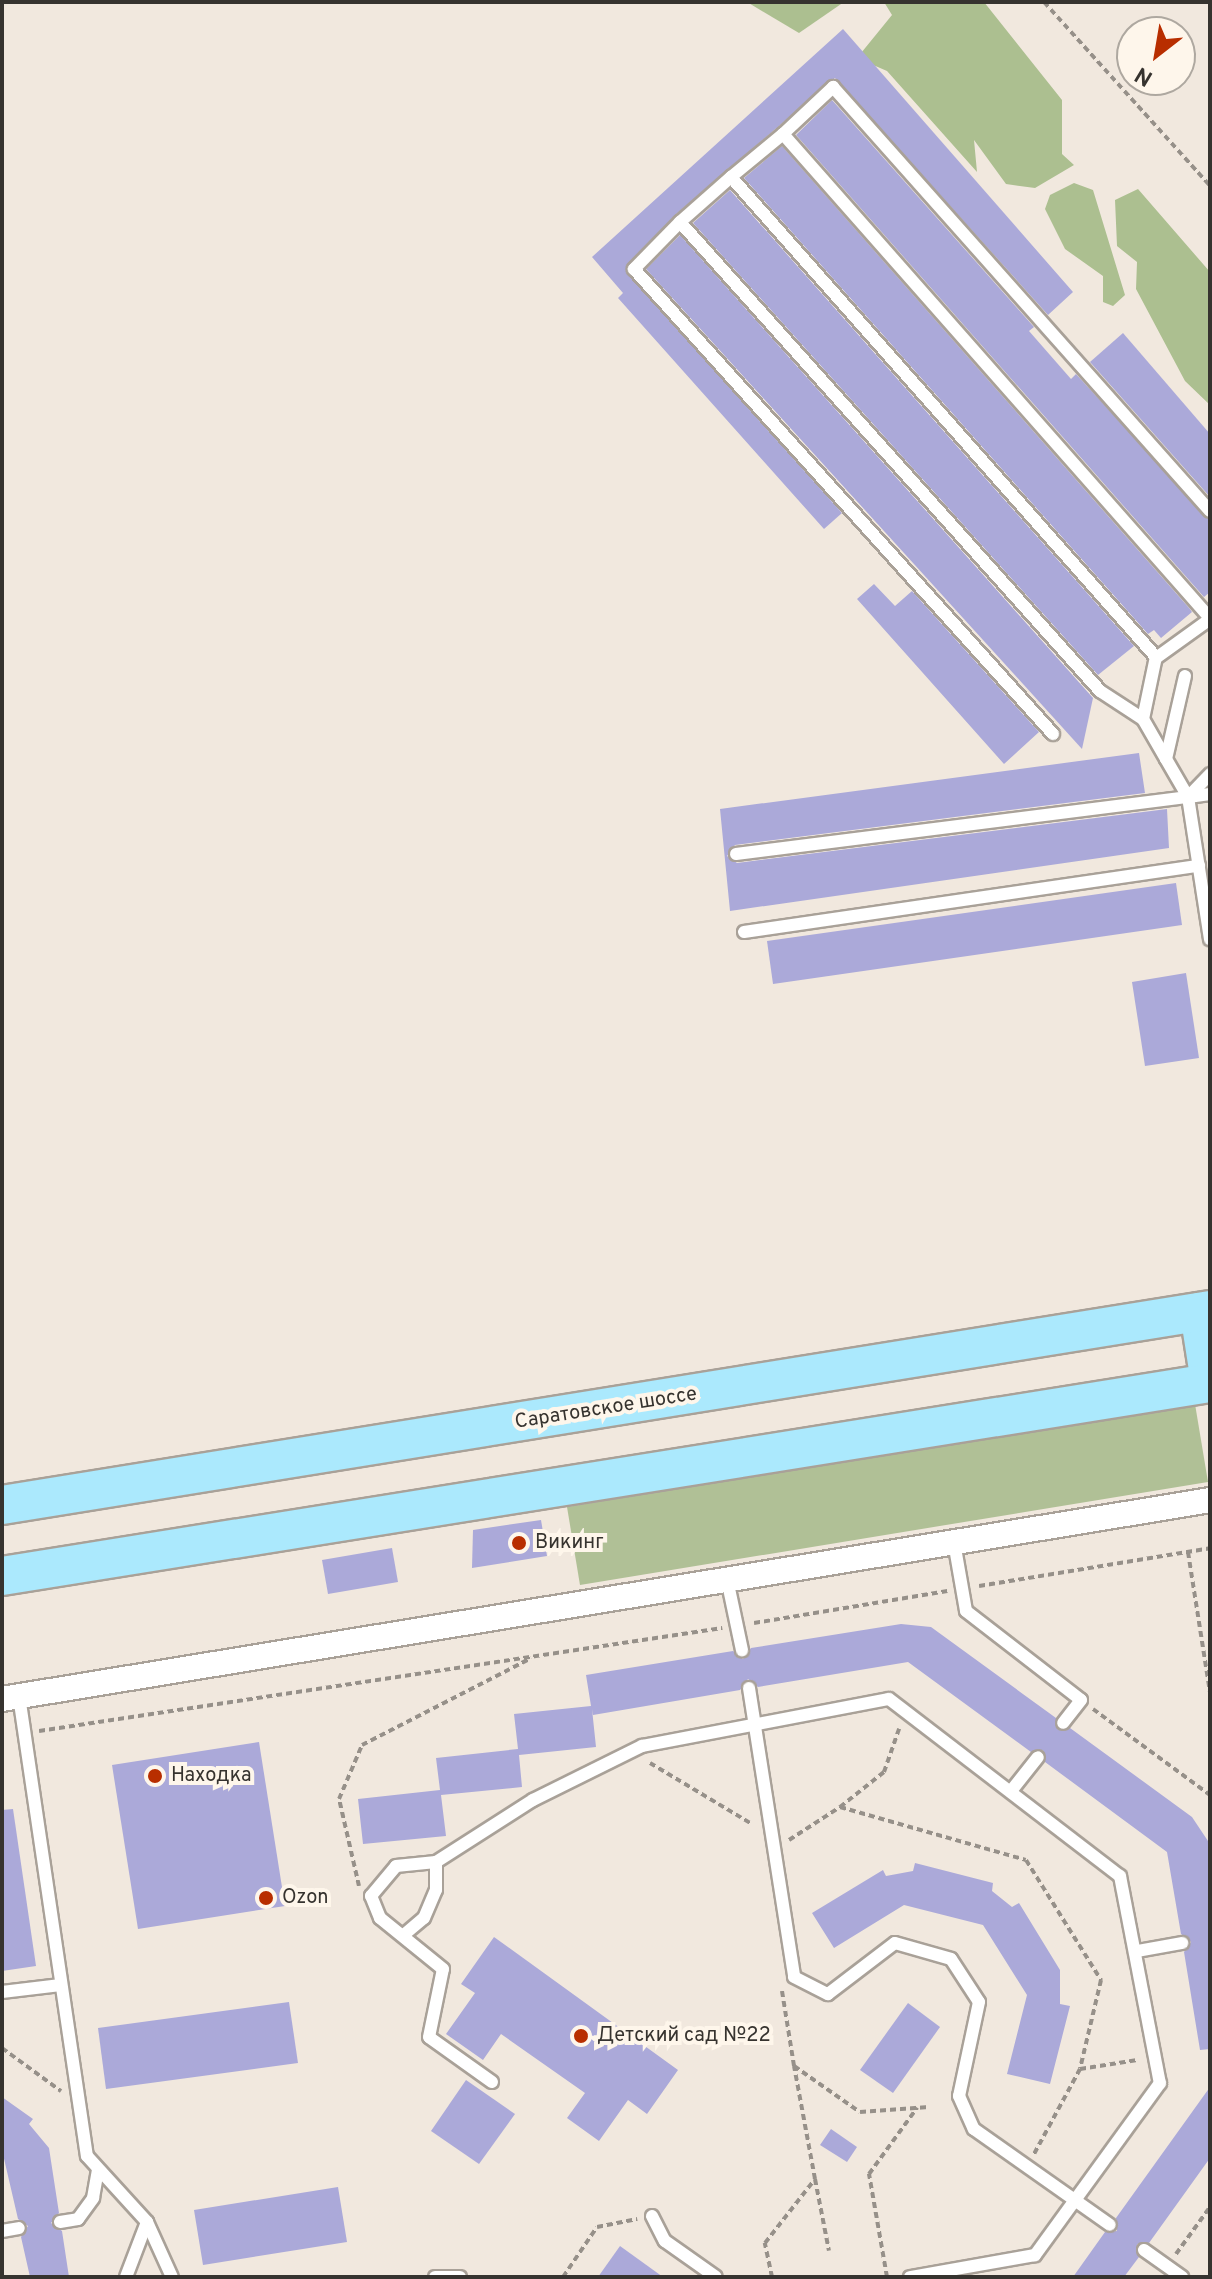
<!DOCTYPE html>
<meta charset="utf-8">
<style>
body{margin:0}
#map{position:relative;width:1212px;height:2279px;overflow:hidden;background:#f1e8de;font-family:Overpass,sans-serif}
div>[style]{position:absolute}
.green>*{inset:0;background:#b0c096}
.forest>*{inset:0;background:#acbf90}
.building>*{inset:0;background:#aba9d9}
.path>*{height:4px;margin-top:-2px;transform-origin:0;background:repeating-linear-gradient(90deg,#969089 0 6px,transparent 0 10px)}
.roads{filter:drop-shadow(2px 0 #a9a198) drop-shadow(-2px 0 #a9a198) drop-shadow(0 2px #a9a198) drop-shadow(0 -2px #a9a198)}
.lane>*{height:12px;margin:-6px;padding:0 6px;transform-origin:6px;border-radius:6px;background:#fff}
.street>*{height:24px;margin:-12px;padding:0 12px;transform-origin:12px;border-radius:12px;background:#fff}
.primary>*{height:38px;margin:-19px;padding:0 19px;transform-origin:19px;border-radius:19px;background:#abe9fd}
.dots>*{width:22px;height:22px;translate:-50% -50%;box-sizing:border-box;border:4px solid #fef6eb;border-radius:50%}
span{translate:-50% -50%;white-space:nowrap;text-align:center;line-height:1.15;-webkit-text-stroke:8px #fef6eb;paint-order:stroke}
.street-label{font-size:20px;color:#36332f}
.poi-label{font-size:20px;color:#36332f}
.left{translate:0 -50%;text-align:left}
.frame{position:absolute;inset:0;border:4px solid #36332f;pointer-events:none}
.north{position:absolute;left:1116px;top:16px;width:80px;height:80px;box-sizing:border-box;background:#fef6eb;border:2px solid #aea8a0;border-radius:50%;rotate:211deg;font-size:22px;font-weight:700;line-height:32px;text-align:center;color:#36332f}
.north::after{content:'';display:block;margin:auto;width:28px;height:36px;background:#b82e00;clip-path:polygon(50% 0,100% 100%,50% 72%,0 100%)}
</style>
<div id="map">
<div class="green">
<div style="clip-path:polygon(1195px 1404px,1208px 1482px,580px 1585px,567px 1507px)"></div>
</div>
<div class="forest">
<div style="clip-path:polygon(747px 2px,844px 2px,799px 33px)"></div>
<div style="clip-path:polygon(884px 2px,984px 2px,1062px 100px,1062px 154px,1074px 165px,1035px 188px,1006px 184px,974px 140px,977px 172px,887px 71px,857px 58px,892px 15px)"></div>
<div style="clip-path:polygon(1074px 183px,1093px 190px,1125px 295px,1113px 306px,1103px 302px,1103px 276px,1065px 249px,1045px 209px,1050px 195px)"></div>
<div style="clip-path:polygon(1138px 189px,1210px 272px,1210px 405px,1185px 381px,1136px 289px,1137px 262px,1117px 246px,1115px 200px)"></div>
</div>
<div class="building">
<div style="clip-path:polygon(843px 29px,1073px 292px,1048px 315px,835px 78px,674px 216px,626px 272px,842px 513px,824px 529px,618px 298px,623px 293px,592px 257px)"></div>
<div style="clip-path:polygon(832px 100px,1034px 327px,1029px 331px,1071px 379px,1076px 374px,1210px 520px,1210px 592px,1204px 597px,796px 135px)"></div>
<div style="clip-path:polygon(782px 146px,1190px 609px,1192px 612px,1161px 638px,1154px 630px,1148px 634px,744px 178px)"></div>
<div style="clip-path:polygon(730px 190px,1134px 646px,1098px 675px,693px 223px)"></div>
<div style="clip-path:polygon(680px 235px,1093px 698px,1082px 749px,646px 269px)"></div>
<div style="clip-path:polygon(1123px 333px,1210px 434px,1210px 497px,1090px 362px)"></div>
<div style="clip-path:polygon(874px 584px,895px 606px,912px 591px,1039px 732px,1004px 764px,857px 599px)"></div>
<div style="clip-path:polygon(1139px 753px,1145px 793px,735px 845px,727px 856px,737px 863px,1167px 809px,1169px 848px,730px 911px,720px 809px)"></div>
<div style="clip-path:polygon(1176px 883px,1182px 925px,773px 984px,767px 941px)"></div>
<div style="clip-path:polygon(1186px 973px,1199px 1058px,1145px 1066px,1132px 982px)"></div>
<div style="clip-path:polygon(541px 1520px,547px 1556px,472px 1568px,473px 1530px)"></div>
<div style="clip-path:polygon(392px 1548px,398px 1582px,328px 1594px,322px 1560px)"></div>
<div style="clip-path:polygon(901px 1624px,931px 1627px,1056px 1718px,1058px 1730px,1070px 1728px,1192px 1817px,1210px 1844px,1210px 2049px,1200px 2050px,1184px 1952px,1191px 1942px,1181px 1934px,1167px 1852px,1045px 1762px,1043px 1750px,1031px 1752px,908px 1662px,758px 1687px,748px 1679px,740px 1690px,593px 1715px,592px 1709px,596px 1747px,519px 1755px,522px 1787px,441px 1795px,446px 1836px,363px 1844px,358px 1799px,440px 1790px,436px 1758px,518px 1749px,514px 1714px,591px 1706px,586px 1675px,733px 1651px,743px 1659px,751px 1648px)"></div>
<div style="clip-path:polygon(259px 1742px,285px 1906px,138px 1929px,112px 1765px)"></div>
<div style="clip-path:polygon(13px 1809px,36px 1966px,2px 1971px,2px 1810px)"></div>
<div style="clip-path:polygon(915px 1863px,993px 1883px,992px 1891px,1012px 1907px,1019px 1903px,1060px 1970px,1060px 2004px,1070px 2006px,1050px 2084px,1007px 2074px,1027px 1995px,983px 1925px,904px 1905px,834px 1948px,812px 1913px,883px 1870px,886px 1876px,913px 1871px)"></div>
<div style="clip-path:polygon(494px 1937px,678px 2070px,647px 2114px,628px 2100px,599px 2141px,567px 2118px,585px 2093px,501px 2034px,483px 2060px,446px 2034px,475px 1993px,461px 1984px)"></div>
<div style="clip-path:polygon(289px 2002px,298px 2063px,106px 2089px,98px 2028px)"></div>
<div style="clip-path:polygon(908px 2003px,940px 2027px,893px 2093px,860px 2070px)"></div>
<div style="clip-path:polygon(466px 2080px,515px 2114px,479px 2164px,431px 2131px)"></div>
<div style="clip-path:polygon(1210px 2087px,1210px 2158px,1149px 2243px,1137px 2244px,1139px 2257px,1124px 2277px,1073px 2277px,1105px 2232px,1117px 2231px,1116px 2218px)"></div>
<div style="clip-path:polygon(2px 2097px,33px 2119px,29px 2124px,49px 2148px,59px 2213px,51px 2223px,62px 2231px,69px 2277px,30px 2277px,21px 2237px,28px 2226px,18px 2219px,2px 2150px)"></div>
<div style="clip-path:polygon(831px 2129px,857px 2147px,847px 2162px,820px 2145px)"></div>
<div style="clip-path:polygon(338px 2187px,347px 2242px,203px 2265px,194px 2210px)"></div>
<div style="clip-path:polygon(620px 2246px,663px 2277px,598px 2277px)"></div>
</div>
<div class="path">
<div style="left:1044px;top:2px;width:248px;rotate:47.9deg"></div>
<div style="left:1188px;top:1552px;width:142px;rotate:81.1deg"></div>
<div style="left:979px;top:1586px;width:234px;rotate:-9.3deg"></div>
<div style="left:754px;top:1623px;width:196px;rotate:-9.4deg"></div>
<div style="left:1093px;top:1709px;width:145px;rotate:36.3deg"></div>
<div style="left:39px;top:1731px;width:691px;rotate:-8.58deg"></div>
<div style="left:650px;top:1763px;width:119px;rotate:30.9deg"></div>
<div style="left:840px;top:1807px;width:56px;rotate:-38.5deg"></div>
<div style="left:884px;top:1772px;width:46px;rotate:-70.8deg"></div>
<div style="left:789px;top:1840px;width:61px;rotate:-32.9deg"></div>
<div style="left:840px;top:1807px;width:193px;rotate:15.9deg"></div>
<div style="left:1026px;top:1860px;width:142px;rotate:58deg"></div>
<div style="left:1101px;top:1980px;width:91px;rotate:103.3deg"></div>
<div style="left:1080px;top:2069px;width:97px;rotate:118.4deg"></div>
<div style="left:359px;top:1886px;width:89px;rotate:-102.9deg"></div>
<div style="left:339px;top:1799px;width:59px;rotate:-66.9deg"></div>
<div style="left:362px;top:1745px;width:190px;rotate:-27.2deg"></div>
<div style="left:782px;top:1991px;width:76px;rotate:80.9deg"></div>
<div style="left:794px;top:2066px;width:80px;rotate:34.9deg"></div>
<div style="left:860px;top:2112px;width:69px;rotate:-4.1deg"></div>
<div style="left:2px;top:2048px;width:73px;rotate:36.1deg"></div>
<div style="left:1080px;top:2069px;width:58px;rotate:-9deg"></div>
<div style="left:815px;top:2179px;width:73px;rotate:79deg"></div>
<div style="left:1176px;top:2254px;width:58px;rotate:-54.1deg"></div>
<div style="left:563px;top:2277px;width:60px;rotate:-55.8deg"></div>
<div style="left:597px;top:2227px;width:41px;rotate:-11.3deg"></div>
<div style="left:772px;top:2277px;width:35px;rotate:-102deg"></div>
<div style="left:765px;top:2243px;width:81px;rotate:-52deg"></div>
<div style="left:815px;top:2179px;width:115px;rotate:-100.5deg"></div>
<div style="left:887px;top:2277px;width:105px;rotate:-99.9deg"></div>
<div style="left:869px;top:2174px;width:82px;rotate:-54deg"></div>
</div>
<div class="roads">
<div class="lane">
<div style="left:783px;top:134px;width:69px;rotate:-43.2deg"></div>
<div style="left:833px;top:87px;width:567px;rotate:48.36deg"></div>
<div style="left:731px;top:177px;width:67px;rotate:-39.6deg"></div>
<div style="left:783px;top:134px;width:645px;rotate:48.58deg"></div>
<div style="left:680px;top:222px;width:66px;rotate:134.4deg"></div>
<div style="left:634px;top:269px;width:626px;rotate:47.98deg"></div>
<div style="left:1156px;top:658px;width:67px;rotate:-35.8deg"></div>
<div style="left:1185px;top:676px;width:85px;rotate:102.9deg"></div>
<div style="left:1166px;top:759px;width:44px;rotate:59.9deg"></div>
<div style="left:1143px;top:719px;width:63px;rotate:-78.2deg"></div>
<div style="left:1156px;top:657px;width:641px;rotate:-131.52deg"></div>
<div style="left:731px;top:177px;width:68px;rotate:138.6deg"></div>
<div style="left:680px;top:222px;width:630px;rotate:48.15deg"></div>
<div style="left:1100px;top:691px;width:51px;rotate:33.1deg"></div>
<div style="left:1143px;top:719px;width:46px;rotate:60.1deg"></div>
<div style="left:1210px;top:794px;width:22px;rotate:172deg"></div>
<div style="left:1188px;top:797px;width:144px;rotate:81.2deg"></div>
<div style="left:736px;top:854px;width:456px;rotate:-7.2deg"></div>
<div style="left:1188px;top:797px;width:32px;rotate:-46deg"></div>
<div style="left:744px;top:932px;width:460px;rotate:-8.3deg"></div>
<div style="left:954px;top:1542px;width:70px;rotate:80.1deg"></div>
<div style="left:966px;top:1611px;width:145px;rotate:37.7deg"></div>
<div style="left:1081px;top:1700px;width:29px;rotate:128deg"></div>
<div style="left:727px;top:1579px;width:73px;rotate:78.1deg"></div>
<div style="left:749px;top:1688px;width:292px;rotate:81.1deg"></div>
<div style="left:794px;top:1977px;width:38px;rotate:27deg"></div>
<div style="left:828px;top:1994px;width:84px;rotate:-37.3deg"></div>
<div style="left:895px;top:1943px;width:58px;rotate:15.9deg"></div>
<div style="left:951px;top:1959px;width:51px;rotate:56.9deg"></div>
<div style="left:979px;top:2002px;width:96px;rotate:102deg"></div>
<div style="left:959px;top:2096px;width:36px;rotate:66deg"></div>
<div style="left:974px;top:2129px;width:166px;rotate:35.2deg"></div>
<div style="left:19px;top:1696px;width:465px;rotate:81.6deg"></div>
<div style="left:87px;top:2156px;width:89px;rotate:47.7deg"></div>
<div style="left:147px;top:2222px;width:60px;rotate:65.6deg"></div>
<div style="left:1011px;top:1791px;width:43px;rotate:-51.5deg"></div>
<div style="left:406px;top:1933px;width:23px;rotate:-40deg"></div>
<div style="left:424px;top:1918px;width:30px;rotate:-67deg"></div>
<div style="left:436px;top:1890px;width:28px;rotate:-90deg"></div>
<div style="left:1137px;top:1951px;width:46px;rotate:-10.1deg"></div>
<div style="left:2px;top:1992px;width:59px;rotate:-6.8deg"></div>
<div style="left:492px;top:2082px;width:77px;rotate:-144.5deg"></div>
<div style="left:429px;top:2037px;width:69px;rotate:-78.4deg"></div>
<div style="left:443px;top:1969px;width:81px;rotate:-141deg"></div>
<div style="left:380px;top:1918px;width:24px;rotate:-112deg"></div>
<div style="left:371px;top:1896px;width:39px;rotate:-50deg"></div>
<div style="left:396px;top:1866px;width:40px;rotate:-5.7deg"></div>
<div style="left:436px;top:1862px;width:115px;rotate:-32.6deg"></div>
<div style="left:533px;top:1800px;width:122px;rotate:-26.4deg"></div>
<div style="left:642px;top:1746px;width:251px;rotate:-10.8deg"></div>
<div style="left:889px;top:1699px;width:291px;rotate:37.5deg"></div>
<div style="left:1120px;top:1876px;width:211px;rotate:79.1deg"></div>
<div style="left:1160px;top:2083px;width:213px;rotate:126deg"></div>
<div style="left:1035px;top:2255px;width:127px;rotate:170deg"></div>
<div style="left:652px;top:2216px;width:28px;rotate:63deg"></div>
<div style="left:665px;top:2241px;width:62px;rotate:35.2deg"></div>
<div style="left:60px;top:2222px;width:18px;rotate:-9deg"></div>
<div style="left:78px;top:2219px;width:26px;rotate:-54deg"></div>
<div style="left:93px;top:2198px;width:29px;rotate:-80deg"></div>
<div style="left:2px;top:2231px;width:17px;rotate:-10deg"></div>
<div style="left:1144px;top:2250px;width:47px;rotate:35.4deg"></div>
<div style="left:126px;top:2277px;width:59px;rotate:-69.1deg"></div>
<div style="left:435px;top:2277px;width:25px"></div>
</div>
<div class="street">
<div style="left:2px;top:1699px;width:1224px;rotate:-9.35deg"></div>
</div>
<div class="primary">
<div style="left:1199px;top:1312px;width:71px;rotate:81.1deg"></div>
<div style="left:2px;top:1505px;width:1224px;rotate:-9.17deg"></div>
<div style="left:2px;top:1576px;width:1223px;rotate:-9.08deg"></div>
</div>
</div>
<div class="dots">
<div style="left:519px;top:1543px;background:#b82e00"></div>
<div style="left:155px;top:1776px;background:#b82e00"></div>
<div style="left:266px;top:1898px;background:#b82e00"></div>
<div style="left:581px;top:2036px;background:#b82e00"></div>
</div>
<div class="street-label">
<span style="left:606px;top:1409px;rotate:-9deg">Саратовское шоссе</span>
</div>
<div class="poi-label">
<span class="left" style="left:535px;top:1543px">Викинг</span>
<span class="left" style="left:171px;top:1776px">Находка</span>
<span class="left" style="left:282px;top:1898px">Ozon</span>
<span class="left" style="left:597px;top:2036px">Детский сад №22</span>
</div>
<div class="frame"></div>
<div class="north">N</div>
</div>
